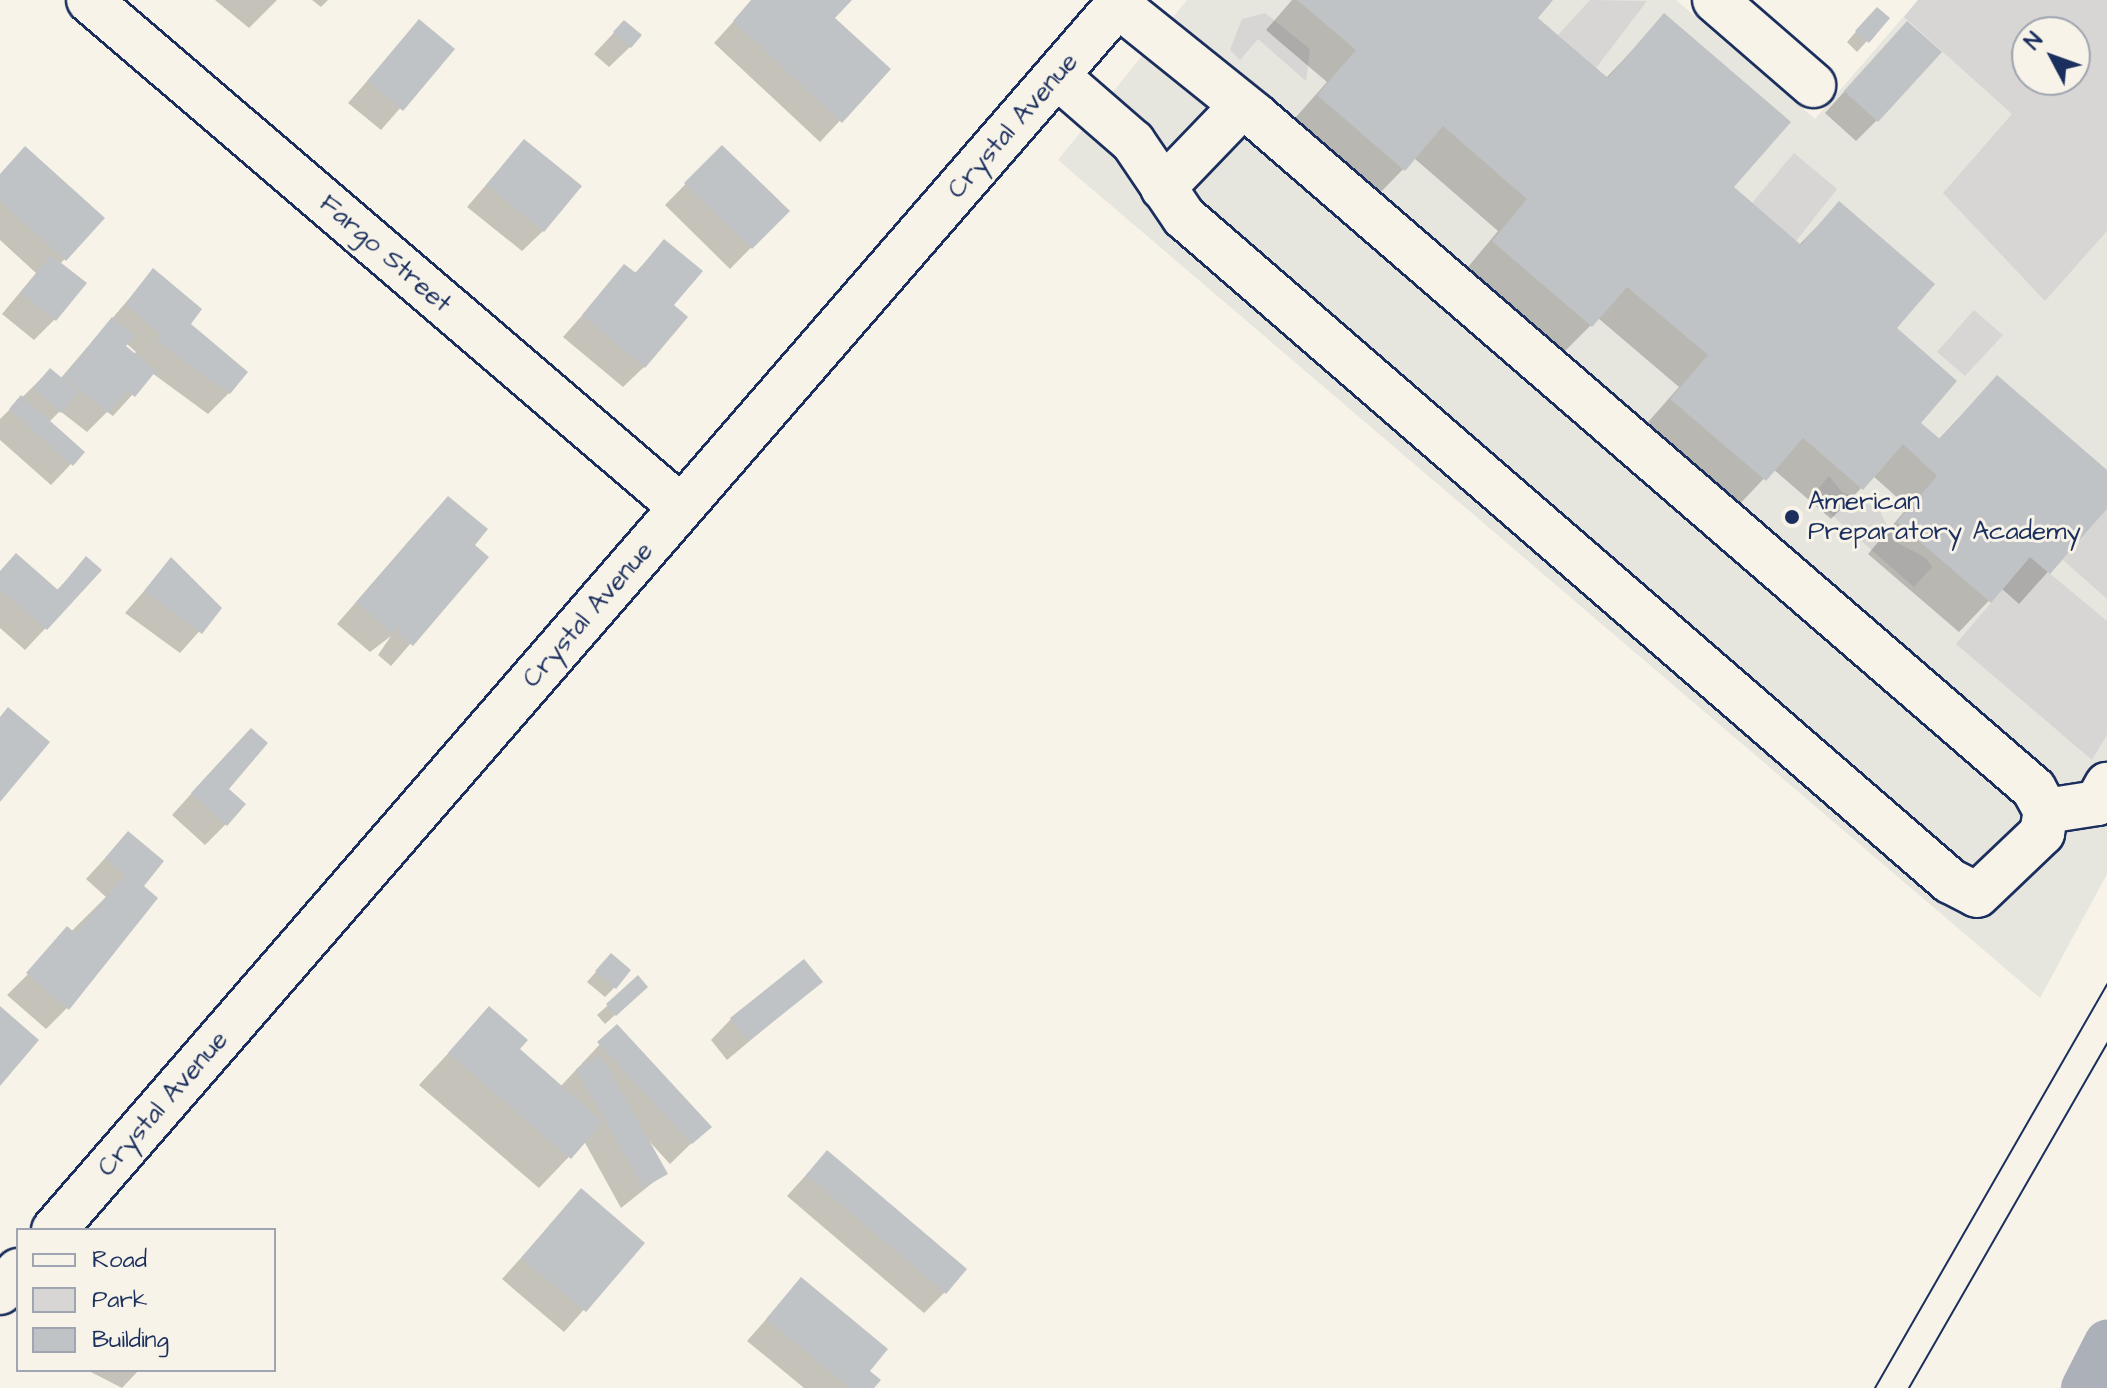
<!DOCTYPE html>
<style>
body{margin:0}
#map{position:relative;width:2107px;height:1388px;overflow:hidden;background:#f7f3e8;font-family:"Architects Daughter",sans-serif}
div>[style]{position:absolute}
.built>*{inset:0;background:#e6e5de}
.green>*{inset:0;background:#d7d6d4}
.shadow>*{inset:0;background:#0003}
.canal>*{height:46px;margin:-23px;padding:0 23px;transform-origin:23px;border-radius:23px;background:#acb0b9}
.building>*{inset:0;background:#c0c3c5}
.roads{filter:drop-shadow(2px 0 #1b2f5e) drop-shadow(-2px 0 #1b2f5e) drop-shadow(0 2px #1b2f5e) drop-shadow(0 -2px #1b2f5e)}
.minor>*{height:44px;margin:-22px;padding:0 22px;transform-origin:22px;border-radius:22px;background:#f7f3e8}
.tram>*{height:2px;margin:-1px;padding:0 1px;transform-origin:1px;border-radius:1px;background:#1b2f5e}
.dots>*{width:22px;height:22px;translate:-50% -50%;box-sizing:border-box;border:4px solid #f7f3e8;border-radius:50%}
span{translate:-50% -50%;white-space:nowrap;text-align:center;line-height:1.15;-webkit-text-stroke:6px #f7f3e8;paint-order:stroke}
.street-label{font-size:26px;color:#1b2f5e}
.poi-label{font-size:26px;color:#1b2f5e}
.left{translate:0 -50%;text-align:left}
.legend{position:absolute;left:16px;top:1228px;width:260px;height:144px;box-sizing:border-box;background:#f7f3e8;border:2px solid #9fa5b1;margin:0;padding:10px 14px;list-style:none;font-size:24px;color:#1b2f5e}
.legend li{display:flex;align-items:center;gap:16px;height:40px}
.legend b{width:40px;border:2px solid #9fa5b1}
.north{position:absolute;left:2011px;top:16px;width:80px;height:80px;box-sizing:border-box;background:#f7f3e8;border:2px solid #9fa5b1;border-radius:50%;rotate:311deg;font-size:22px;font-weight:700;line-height:32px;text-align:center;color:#1b2f5e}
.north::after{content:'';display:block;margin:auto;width:28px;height:36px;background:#1b2f5e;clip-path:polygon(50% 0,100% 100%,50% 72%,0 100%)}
</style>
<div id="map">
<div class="built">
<div style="clip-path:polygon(evenodd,1187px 0,1676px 0,1815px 119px,1918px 0,2107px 0,2107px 874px,2040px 998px,1058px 160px,1187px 0,2027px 32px,2075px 32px,2075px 80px,2027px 80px,2027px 32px)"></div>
</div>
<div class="green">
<div style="clip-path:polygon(1590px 0,1647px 1px,1596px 68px,1558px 35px)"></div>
<div style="clip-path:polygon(evenodd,1918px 0,2107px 0,2107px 231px,2045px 301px,1943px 193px,2012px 114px,1904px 17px,1918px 0,2027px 32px,2075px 32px,2075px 80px,2027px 80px,2027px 32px)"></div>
<div style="clip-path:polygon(1265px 13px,1310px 49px,1306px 81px,1258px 39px,1240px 60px,1230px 50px,1242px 19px)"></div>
<div style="clip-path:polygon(1794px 153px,1837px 189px,1796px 241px,1752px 203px)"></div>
<div style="clip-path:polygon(1974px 310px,2003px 335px,1965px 376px,1937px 352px)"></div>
<div style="clip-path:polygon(1829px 476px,1842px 492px,1879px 509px,1894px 541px,1926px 558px,1932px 567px,1914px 587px,1811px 497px)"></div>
<div style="clip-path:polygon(2107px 509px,2107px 599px,2063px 560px)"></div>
<div style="clip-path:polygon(2030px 557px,2107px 621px,2107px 735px,2092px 760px,1956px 644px)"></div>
</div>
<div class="shadow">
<div style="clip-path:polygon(215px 0,277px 0,249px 28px)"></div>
<div style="clip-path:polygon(312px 0,328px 0,321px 7px)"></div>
<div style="clip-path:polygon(753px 0,848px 0,832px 19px,888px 69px,820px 142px,714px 43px)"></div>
<div style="clip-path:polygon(1292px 0,1551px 0,1536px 18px,1606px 78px,1665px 16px,1731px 187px,1798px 246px,1839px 204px,1894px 329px,1918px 423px,1938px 440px,1997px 377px,2107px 472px,2107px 506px,2019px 604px,2001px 588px,1959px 632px,1868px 554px,1908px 507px,1873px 476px,1831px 519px,1773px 469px,1734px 510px,1641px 430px,1679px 387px,1598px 318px,1560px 356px,1463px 273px,1498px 231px,1414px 158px,1373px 200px,1288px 126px,1327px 82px,1266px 30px)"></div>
<div style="clip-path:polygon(1867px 19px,1887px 19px,1857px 52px,1847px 42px)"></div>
<div style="clip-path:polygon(419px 22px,452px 49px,381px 130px,348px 103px)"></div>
<div style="clip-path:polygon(624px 22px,630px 47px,609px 67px,594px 54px)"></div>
<div style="clip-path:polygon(1887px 44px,1877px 120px,1856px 141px,1825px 113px)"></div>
<div style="clip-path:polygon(524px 141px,543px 231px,522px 251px,467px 207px)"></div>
<div style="clip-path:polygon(722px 147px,787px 211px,730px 269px,665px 205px)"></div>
<div style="clip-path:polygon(0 174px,102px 218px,60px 264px,55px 319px,34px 340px,2px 314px,36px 273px,0 240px)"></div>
<div style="clip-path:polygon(665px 241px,671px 306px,644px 367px,623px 387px,563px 337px,625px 267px,634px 274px)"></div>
<div style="clip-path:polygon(evenodd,153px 271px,229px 393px,208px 414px,152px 373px,113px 416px,107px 412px,87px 432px,60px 411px,49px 422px,71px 464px,51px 485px,0 440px,0 419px,50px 370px,60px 379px,153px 271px,126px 343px,136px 352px,133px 355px,123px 346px,126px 343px)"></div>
<div style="clip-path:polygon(428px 519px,486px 557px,391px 666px,378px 655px,391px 636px,370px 652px,337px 624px)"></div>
<div style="clip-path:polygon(87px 559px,100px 570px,25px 650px,0 628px,0 572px,56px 591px)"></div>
<div style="clip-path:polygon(171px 560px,219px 609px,180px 653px,125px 613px)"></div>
<div style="clip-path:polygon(230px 751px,226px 824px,205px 845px,172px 815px)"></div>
<div style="clip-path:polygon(128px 833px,141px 886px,67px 1008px,46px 1029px,7px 995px,106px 897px,86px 879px)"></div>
<div style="clip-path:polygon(601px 966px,615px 987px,605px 997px,587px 982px)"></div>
<div style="clip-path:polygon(638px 978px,636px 996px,605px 1024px,597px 1015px)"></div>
<div style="clip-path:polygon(820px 982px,727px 1060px,711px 1040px,731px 1019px)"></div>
<div style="clip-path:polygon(489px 1009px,517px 1050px,560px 1087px,616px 1027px,709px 1126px,670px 1164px,648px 1140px,665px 1173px,621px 1208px,584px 1141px,539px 1188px,419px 1085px)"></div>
<div style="clip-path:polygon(827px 1152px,945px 1292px,924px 1313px,787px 1196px)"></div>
<div style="clip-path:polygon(581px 1191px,642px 1244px,564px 1332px,502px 1279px)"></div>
<div style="clip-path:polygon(801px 1280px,867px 1371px,872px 1388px,804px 1388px,747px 1341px)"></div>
<div style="clip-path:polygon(87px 1370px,139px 1370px,122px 1388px)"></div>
</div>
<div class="canal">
<div style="left:2084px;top:1388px;width:51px;rotate:-62.9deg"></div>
</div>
<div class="building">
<div style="clip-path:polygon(751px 0,852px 0,835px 18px,891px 69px,842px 123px,733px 21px)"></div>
<div style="clip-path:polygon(1297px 0,1553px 0,1538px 18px,1608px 78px,1664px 13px,1791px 122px,1734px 187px,1801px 245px,1839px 201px,1935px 284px,1897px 328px,1957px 381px,1921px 423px,1940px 439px,1997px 375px,2107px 470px,2107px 509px,2050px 574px,2030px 557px,1991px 603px,1897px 522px,1937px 476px,1903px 444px,1863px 490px,1803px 438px,1766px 481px,1670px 399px,1708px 355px,1627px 287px,1592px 327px,1492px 241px,1527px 199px,1443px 126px,1405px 171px,1317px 95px,1356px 50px)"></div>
<div style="clip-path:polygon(1877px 7px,1890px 18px,1869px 43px,1855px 31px)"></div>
<div style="clip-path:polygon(419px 19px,455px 49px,403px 111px,367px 81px)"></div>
<div style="clip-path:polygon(624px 20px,642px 35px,631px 48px,613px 32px)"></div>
<div style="clip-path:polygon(1907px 21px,1942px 52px,1878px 122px,1844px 91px)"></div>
<div style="clip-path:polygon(524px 139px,582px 186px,544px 232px,486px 185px)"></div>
<div style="clip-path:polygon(722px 145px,790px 211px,752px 249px,684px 183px)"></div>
<div style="clip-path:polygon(25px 146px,105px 218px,66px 261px,0 201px,0 174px)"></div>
<div style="clip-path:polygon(664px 239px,703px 271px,674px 305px,688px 317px,645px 368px,582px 315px,624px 264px,636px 273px)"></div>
<div style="clip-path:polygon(51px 255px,87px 283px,56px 321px,21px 293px)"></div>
<div style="clip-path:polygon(153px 268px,202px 309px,191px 324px,248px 372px,230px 394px,156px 341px,161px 335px,125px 304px)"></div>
<div style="clip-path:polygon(112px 317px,135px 336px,126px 346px,156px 371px,135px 397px,127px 391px,109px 413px,63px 377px)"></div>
<div style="clip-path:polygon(50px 368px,79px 392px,61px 413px,33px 388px)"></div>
<div style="clip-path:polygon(21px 395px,85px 452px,73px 466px,9px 409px)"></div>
<div style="clip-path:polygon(448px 496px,488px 529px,475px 545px,489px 557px,413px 646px,397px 633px,404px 619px,392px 633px,356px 602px)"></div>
<div style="clip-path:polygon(16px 553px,58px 590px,86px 556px,102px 570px,47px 630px,0 590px,0 571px)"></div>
<div style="clip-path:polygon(171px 557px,222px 608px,202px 634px,144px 591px)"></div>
<div style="clip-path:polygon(8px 707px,50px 742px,0 802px,0 717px)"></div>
<div style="clip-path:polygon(251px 728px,268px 743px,229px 789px,246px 804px,227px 826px,191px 793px)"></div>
<div style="clip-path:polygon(128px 831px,164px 861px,144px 886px,158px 898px,69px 1010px,26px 973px,67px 926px,75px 933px,125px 875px,105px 858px)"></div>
<div style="clip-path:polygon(611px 953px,631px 970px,616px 989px,595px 971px)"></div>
<div style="clip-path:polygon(804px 959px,823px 982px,749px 1041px,730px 1018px)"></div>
<div style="clip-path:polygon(638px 975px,648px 987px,616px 1016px,606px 1004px)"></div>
<div style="clip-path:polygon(0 1006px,39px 1040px,0 1086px)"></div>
<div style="clip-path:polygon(489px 1006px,528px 1040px,520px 1049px,603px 1122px,571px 1159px,448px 1053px)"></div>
<div style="clip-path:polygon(617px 1024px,712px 1127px,692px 1144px,597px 1042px)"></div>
<div style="clip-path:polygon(601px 1055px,668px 1174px,643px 1188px,576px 1069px)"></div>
<div style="clip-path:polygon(827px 1150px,967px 1269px,946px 1294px,806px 1175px)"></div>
<div style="clip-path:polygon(581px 1188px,645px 1243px,586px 1312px,521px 1258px)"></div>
<div style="clip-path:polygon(801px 1277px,888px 1349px,870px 1371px,881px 1380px,874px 1388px,850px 1388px,766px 1319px)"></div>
</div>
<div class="roads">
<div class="minor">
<div style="left:89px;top:0;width:779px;rotate:40.58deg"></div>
<div style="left:1715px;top:0;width:130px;rotate:40.9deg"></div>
<div style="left:1057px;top:76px;width:101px;rotate:41deg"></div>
<div style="left:1133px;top:142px;width:91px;rotate:55.8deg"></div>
<div style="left:1184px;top:217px;width:1014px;rotate:40.92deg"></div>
<div style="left:1950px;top:881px;width:30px;rotate:27deg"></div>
<div style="left:1977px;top:895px;width:90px;rotate:-43.6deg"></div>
<div style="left:2042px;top:833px;width:22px;rotate:-80deg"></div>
<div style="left:2046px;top:811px;width:25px;rotate:-119deg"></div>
<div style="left:2034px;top:789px;width:1029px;rotate:-139.14deg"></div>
<div style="left:1256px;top:116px;width:177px;rotate:-141.2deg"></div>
<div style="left:1163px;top:188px;width:114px;rotate:-46.1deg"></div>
<div style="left:2046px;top:811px;width:52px;rotate:-8.9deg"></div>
<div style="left:2097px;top:803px;width:21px;rotate:-61deg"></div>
<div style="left:54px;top:1230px;width:1629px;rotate:-49.03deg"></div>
<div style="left:0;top:1292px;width:28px;rotate:-49deg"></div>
</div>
</div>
<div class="tram">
<div style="left:1875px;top:1388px;width:466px;rotate:-60.1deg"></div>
<div style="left:1909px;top:1388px;width:398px;rotate:-60.1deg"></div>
</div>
<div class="dots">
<div style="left:1792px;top:517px;background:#1b2f5e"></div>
</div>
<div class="street-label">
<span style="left:1013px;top:126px;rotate:-49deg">Crystal Avenue</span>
<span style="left:385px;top:254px;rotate:41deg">Fargo Street</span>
<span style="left:588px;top:615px;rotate:-49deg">Crystal Avenue</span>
<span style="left:163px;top:1104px;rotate:-49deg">Crystal Avenue</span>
</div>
<div class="poi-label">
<span class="left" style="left:1808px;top:517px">American<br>Preparatory Academy</span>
</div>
<ul class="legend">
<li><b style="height:10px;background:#f7f3e8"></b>Road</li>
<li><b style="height:22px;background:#d7d6d4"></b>Park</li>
<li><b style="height:22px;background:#c0c3c5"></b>Building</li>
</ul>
<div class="north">N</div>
</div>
